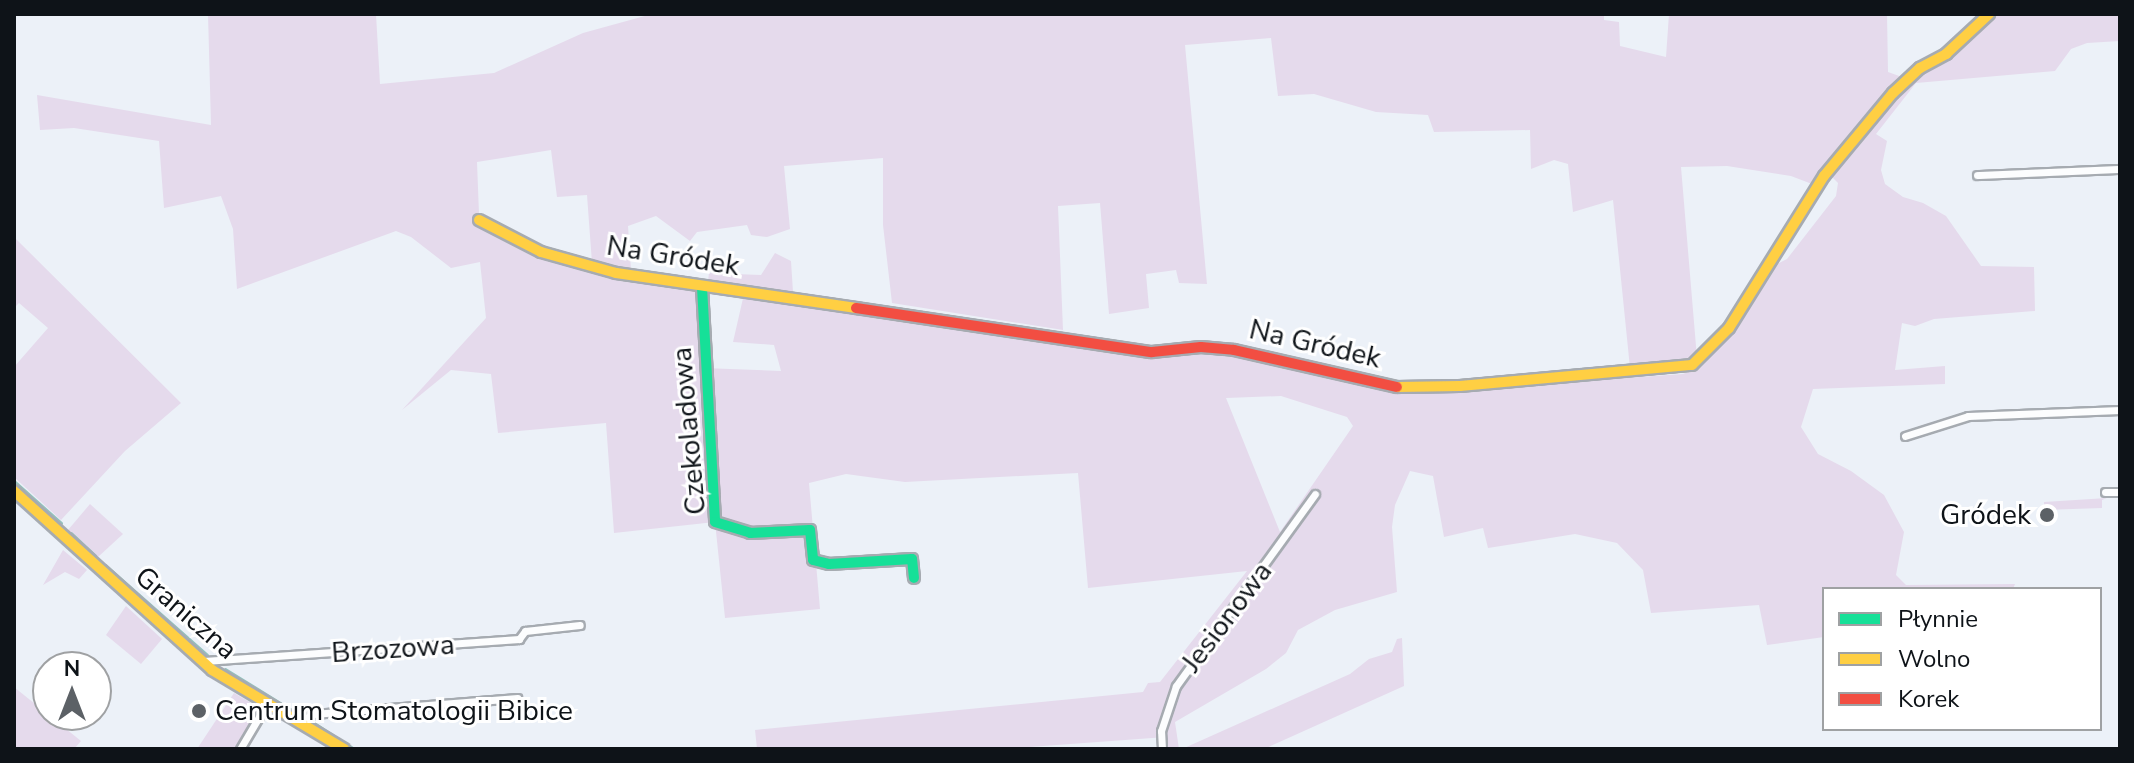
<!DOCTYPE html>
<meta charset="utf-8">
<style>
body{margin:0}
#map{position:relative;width:2134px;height:763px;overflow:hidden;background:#ecf1f8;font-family:"Nunito Sans",sans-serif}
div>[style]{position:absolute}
.green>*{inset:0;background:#e5daec}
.stream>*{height:3px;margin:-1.5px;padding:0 1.5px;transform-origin:1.5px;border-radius:1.5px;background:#94c1bd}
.roads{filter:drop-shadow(2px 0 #a6abb1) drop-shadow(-2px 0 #a6abb1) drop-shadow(0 2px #a6abb1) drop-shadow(0 -2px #a6abb1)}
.street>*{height:7px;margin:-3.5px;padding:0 3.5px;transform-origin:3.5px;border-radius:3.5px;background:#fcfdfe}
.fast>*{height:10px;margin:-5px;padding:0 5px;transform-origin:5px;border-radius:5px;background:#16e098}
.slow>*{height:10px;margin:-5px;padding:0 5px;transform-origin:5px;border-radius:5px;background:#ffcf43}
.jam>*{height:10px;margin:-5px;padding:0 5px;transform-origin:5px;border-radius:5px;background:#f24e42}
.dots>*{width:22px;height:22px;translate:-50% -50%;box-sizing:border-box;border:4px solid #fff;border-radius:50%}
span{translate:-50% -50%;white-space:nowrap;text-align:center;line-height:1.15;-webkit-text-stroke:6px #fff;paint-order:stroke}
.street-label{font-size:28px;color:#0e1318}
.poi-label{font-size:28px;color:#0e1318}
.right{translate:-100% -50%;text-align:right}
.left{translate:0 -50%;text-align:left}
.frame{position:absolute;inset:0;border:16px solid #0e1318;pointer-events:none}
.legend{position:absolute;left:1822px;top:587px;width:280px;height:144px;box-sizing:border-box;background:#fff;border:2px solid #9fa1a3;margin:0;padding:10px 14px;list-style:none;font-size:24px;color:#0e1318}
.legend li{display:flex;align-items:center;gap:16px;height:40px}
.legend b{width:40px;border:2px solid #9fa1a3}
.north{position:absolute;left:32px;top:651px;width:80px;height:80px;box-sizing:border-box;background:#fff;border:2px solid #9fa1a3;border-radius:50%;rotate:0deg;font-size:22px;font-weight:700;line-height:32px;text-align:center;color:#0e1318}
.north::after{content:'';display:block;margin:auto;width:28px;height:36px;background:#5c6166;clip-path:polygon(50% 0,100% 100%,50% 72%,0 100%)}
</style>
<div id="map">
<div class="green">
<div style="clip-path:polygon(evenodd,208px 14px,376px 14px,380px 84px,494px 73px,583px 33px,652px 14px,1604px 14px,1604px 20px,1619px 22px,1620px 46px,1666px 57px,1669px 14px,1887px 14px,1888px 72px,1902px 77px,1812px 184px,1791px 176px,1727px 166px,1681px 167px,1697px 358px,1684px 364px,1630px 368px,1613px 200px,1573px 212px,1568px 164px,1554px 160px,1531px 169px,1530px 130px,1434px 132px,1428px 115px,1376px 112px,1314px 94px,1278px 96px,1271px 38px,1185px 45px,1207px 284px,1179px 283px,1176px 270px,1146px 274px,1149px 308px,1109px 314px,1100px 203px,1058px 206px,1063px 330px,892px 303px,883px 225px,883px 158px,784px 166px,790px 229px,767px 237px,751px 235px,747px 225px,697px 232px,690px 241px,656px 216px,628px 226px,631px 270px,592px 263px,587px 195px,557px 197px,551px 150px,477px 162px,479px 214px,474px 219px,596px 272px,697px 291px,703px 368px,781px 371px,774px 345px,733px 342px,744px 294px,1153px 357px,1200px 351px,1440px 391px,1683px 374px,1701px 367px,1733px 332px,1773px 266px,1787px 259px,1836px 196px,1838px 183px,1830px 175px,1897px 94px,1924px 70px,1962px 48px,1996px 14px,2120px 14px,2120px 41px,2087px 43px,2071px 49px,2055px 71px,1916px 83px,1876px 134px,1887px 141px,1881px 170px,1885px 184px,1903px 197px,1923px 203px,1946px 216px,1981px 266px,2034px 267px,2035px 311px,1934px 319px,1915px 326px,1902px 323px,1895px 370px,1945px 366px,1945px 384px,1813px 389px,1801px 427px,1818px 454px,1851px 471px,1884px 495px,1904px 532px,1896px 575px,1906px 585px,2015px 584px,2013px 589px,1824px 589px,1824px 637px,1767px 645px,1759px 605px,1651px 613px,1643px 570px,1617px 543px,1575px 534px,1488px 548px,1483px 528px,1444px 537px,1433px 476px,1410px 471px,1395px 505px,1392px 527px,1397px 592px,1335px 610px,1298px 630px,1286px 653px,1266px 669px,1175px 722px,1179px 749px,1167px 749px,1166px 737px,1003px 749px,757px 749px,755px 730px,1143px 692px,1148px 683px,1160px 682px,1247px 571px,1088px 588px,1078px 473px,905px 482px,846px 474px,809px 483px,820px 609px,725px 618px,715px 522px,614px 533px,606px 423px,498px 433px,491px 374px,451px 370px,402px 410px,486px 318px,480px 262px,451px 268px,411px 237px,396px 231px,237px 289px,233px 229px,221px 196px,164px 208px,159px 141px,74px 128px,40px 130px,37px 95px,211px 125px,208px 14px,1281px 396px,1347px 417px,1353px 426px,1280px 532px,1226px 398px,1281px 396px)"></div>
<div style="clip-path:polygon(16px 239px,181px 403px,125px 451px,61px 520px,14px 477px,14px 367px,48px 328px,19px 303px,14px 308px)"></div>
<div style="clip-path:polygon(775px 253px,791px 261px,793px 292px,708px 281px,709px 273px,761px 275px)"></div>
<div style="clip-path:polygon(2107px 498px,2102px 500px,2102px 508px,2044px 510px,2044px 502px)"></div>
<div style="clip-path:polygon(90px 504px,123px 534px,98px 557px,68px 530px)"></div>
<div style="clip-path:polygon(63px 550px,87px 570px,79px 579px,65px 572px,43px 585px)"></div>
<div style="clip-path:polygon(126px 606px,162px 639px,141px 664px,106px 635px)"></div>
<div style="clip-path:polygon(1402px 638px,1404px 686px,1264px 749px,1182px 749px,1350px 674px,1369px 659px,1392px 652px,1397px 639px)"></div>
<div style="clip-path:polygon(14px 687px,81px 741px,74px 749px,14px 749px)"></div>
<div style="clip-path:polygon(234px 693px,260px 708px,235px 749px,197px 749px)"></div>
</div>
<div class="stream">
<div style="left:14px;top:481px;width:63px;rotate:41.8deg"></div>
<div style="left:71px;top:533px;width:33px;rotate:43deg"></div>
<div style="left:105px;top:565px;width:136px;rotate:41.4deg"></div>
<div style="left:225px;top:669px;width:86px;rotate:31.7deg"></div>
<div style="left:311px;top:721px;width:51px;rotate:33.1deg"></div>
</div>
<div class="roads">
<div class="street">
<div style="left:1977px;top:175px;width:143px;rotate:-2.4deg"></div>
<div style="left:1905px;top:436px;width:66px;rotate:-17.6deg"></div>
<div style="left:1968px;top:416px;width:152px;rotate:-2.3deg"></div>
<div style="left:2105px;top:492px;width:15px"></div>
<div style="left:204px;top:661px;width:316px;rotate:-4deg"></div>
<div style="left:519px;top:639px;width:10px;rotate:-53deg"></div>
<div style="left:525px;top:631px;width:55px;rotate:-6.2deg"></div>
<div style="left:299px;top:723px;width:17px;rotate:-33deg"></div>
<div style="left:313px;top:714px;width:205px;rotate:-4.5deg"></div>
<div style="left:240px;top:749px;width:51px;rotate:-59.4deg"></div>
<div style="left:1162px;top:749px;width:18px;rotate:-93deg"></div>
<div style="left:1161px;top:731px;width:47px;rotate:-71.6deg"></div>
<div style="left:1176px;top:686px;width:237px;rotate:-54.1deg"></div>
</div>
<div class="fast">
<div style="left:702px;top:287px;width:235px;rotate:86.8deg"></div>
<div style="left:715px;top:522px;width:37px;rotate:17deg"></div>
<div style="left:750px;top:533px;width:60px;rotate:-2.9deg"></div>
<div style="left:810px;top:530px;width:30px;rotate:84deg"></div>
<div style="left:813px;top:560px;width:16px;rotate:14deg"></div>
<div style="left:829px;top:564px;width:83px;rotate:-3.4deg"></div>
<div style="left:912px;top:559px;width:19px;rotate:84deg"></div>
</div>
<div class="slow">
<div style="left:479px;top:220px;width:70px;rotate:27.3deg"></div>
<div style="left:541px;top:252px;width:78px;rotate:15.6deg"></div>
<div style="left:616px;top:273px;width:243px;rotate:8.3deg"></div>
<div style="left:1397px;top:387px;width:63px;rotate:-0.9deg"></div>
<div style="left:1460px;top:386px;width:233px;rotate:-5.2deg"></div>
<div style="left:1692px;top:365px;width:52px;rotate:-45deg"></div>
<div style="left:1729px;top:328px;width:179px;rotate:-58deg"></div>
<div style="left:1824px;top:176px;width:108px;rotate:-50.3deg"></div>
<div style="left:1893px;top:93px;width:37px;rotate:-43deg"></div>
<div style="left:1920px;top:68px;width:30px;rotate:-28deg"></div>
<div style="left:1946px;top:54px;width:59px;rotate:-42.9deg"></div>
<div style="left:14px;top:491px;width:267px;rotate:42.1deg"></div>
<div style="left:212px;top:670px;width:154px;rotate:30.9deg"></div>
</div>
<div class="jam">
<div style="left:856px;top:308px;width:299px;rotate:8.5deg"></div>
<div style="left:1152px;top:352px;width:49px;rotate:-5.8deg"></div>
<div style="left:1201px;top:347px;width:33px;rotate:5deg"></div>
<div style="left:1234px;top:350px;width:167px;rotate:12.8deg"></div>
</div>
</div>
<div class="dots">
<div style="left:2047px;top:515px;background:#5c6166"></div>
<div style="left:199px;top:711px;background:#5c6166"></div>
</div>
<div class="street-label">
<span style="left:673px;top:256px;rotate:9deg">Na Gródek</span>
<span style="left:1315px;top:344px;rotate:13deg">Na Gródek</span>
<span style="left:689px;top:431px;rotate:-95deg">Czekoladowa</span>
<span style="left:186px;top:613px;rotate:41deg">Graniczna</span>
<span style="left:1227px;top:617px;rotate:-53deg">Jesionowa</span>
<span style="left:393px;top:649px;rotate:-4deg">Brzozowa</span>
</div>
<div class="poi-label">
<span class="right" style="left:2031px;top:515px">Gródek</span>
<span class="left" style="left:215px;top:711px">Centrum Stomatologii Bibice</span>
</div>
<div class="frame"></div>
<ul class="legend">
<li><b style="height:10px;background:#16e098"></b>Płynnie</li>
<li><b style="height:10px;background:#ffcf43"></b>Wolno</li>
<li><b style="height:10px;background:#f24e42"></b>Korek</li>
</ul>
<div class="north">N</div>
</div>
